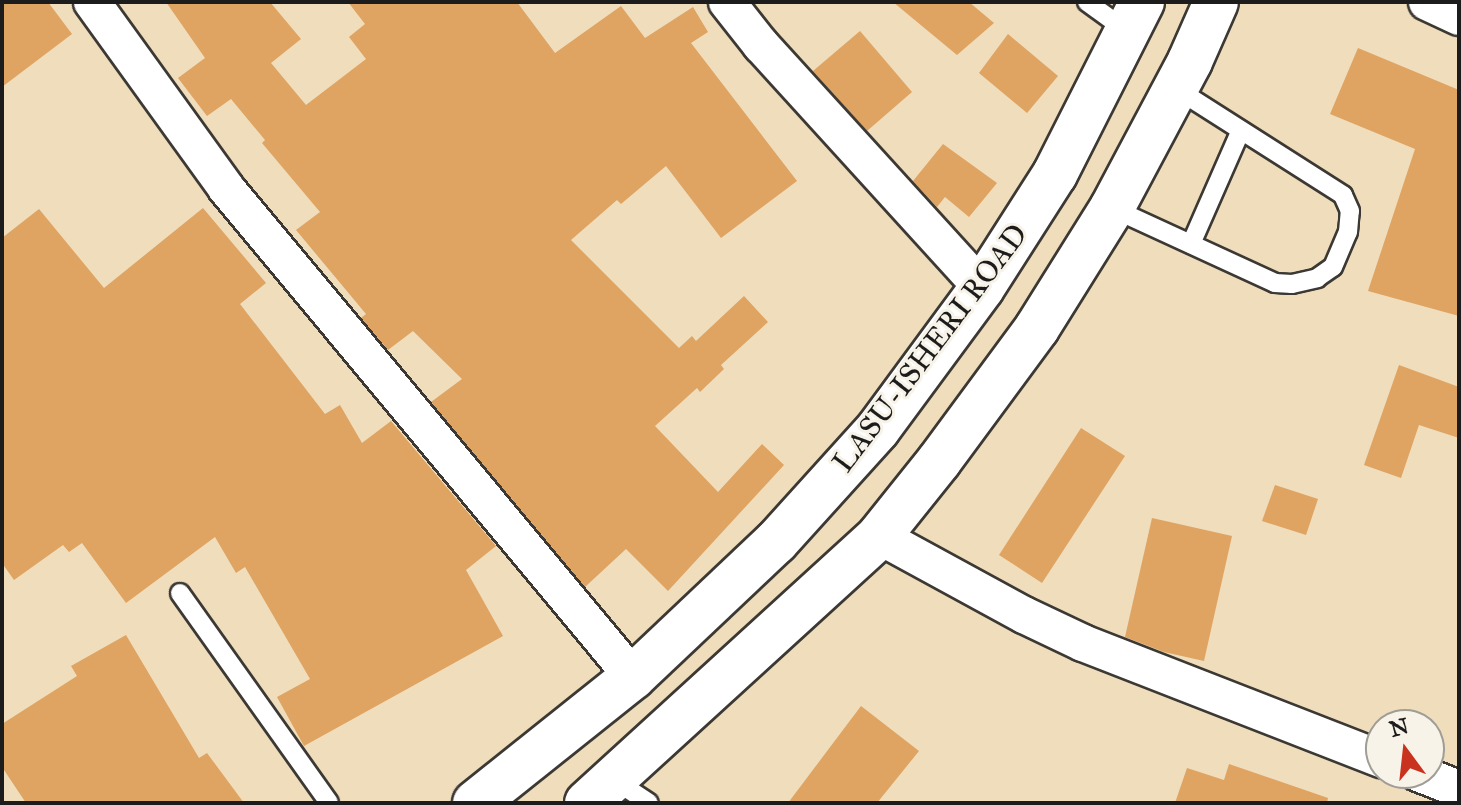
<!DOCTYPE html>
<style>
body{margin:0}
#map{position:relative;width:1461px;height:805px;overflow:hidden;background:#efddbc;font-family:"IM FELL Great Primer",serif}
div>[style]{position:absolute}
.building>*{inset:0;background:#dfa362}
.roads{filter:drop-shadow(2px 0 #3c3934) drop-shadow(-2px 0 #3c3934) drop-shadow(0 2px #3c3934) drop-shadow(0 -2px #3c3934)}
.lane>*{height:18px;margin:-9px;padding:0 9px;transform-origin:9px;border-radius:9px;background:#fff}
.street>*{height:36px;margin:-18px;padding:0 18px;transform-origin:18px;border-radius:18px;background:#fff}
.primary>*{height:44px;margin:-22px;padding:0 22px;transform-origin:22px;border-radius:22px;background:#fff}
span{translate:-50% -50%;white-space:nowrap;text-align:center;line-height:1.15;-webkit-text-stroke:6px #f7f3e8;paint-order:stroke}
.street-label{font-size:30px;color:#1c1c1c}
.frame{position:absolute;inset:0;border:4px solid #1c1c1c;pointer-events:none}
.north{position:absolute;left:1365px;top:709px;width:80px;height:80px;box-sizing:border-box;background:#f7f3e8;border:2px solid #9f9d96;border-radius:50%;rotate:345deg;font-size:22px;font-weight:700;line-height:32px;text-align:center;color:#1c1c1c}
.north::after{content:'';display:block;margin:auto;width:28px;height:36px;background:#c8321e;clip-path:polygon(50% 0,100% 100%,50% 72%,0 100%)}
</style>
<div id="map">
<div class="building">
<div style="clip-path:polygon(2px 2px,48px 2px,72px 34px,2px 87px)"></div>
<div style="clip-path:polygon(166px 2px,270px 2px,301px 39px,271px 63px,306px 105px,366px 59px,349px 37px,365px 24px,348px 2px,517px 2px,555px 53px,621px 6px,645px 38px,693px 7px,708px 32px,691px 43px,797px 181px,721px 238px,666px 166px,621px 204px,617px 200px,571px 240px,679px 348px,692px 336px,696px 341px,744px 296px,768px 322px,721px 365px,724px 369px,700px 392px,697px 388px,655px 426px,718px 492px,762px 444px,784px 465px,668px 591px,626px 549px,585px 587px,431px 402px,462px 379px,413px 331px,388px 350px,361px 318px,366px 314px,296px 230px,320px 212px,262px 143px,265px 140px,231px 99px,207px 116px,178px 78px,205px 58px)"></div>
<div style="clip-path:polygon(893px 2px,969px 2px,994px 23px,957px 55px)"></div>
<div style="clip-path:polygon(860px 31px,912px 92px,867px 131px,813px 71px)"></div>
<div style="clip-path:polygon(1008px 34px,1058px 76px,1027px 113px,979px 73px)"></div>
<div style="clip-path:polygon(1358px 48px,1459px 90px,1459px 316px,1368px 291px,1415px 149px,1330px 114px)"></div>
<div style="clip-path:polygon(943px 144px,997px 183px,969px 217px,945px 197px,937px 207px,913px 181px)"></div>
<div style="clip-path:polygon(203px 208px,266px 283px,240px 304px,325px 414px,340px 405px,362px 443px,391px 421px,496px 546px,466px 570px,503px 636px,304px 746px,277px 697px,310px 679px,245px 567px,236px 573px,215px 537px,126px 603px,82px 543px,69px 552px,63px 545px,14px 580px,2px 563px,2px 238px,39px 209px,104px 288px)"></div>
<div style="clip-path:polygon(1399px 365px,1459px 387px,1459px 438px,1419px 425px,1401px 478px,1364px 465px)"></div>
<div style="clip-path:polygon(1081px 428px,1125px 456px,1042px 583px,999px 555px)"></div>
<div style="clip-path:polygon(1275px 485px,1318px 499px,1306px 535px,1262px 521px)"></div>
<div style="clip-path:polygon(1152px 518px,1232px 536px,1204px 661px,1164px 652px,1125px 637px)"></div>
<div style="clip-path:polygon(126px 635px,199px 758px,207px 753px,244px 803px,26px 803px,2px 767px,2px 724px,77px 676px,71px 666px)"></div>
<div style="clip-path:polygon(861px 706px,919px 751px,877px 803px,788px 803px)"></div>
<div style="clip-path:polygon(1229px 764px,1328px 798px,1327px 803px,1175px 803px,1187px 768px,1224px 780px)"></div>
</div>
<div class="roads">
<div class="lane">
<div style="left:1087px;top:2px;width:49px;rotate:35.9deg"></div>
<div style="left:1112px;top:208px;width:179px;rotate:24.7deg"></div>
<div style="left:1275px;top:283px;width:17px;rotate:3deg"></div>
<div style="left:1292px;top:284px;width:26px;rotate:-13deg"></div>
<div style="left:1317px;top:278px;width:19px;rotate:-35deg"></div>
<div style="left:1333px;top:267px;width:38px;rotate:-67deg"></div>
<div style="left:1348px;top:232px;width:21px;rotate:-85deg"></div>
<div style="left:1350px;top:211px;width:17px;rotate:-114deg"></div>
<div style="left:1343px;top:195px;width:199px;rotate:-147.5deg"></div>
<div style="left:1191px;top:244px;width:124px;rotate:-66.3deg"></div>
<div style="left:180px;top:593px;width:257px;rotate:54.6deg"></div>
<div style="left:613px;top:779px;width:43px;rotate:33.7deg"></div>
</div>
<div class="street">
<div style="left:92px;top:2px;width:229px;rotate:54.2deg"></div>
<div style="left:226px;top:188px;width:636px;rotate:50.23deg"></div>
<div style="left:727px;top:2px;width:55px;rotate:51.7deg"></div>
<div style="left:761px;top:45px;width:328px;rotate:47.7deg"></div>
<div style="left:1427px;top:2px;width:35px;rotate:25deg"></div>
<div style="left:879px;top:536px;width:165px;rotate:28.6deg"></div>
<div style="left:1024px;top:615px;width:65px;rotate:25.4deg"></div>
<div style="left:1083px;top:643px;width:320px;rotate:21.3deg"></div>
<div style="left:1418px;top:773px;width:44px;rotate:21.3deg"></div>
</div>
<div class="primary">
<div style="left:475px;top:803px;width:202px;rotate:-38.6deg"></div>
<div style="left:633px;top:677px;width:197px;rotate:-43.4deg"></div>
<div style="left:776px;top:542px;width:152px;rotate:-47.9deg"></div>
<div style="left:878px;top:429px;width:175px;rotate:-53.6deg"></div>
<div style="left:982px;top:288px;width:135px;rotate:-57.4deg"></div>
<div style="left:1055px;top:174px;width:193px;rotate:-63.2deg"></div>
<div style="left:587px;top:803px;width:396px;rotate:-42.4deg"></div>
<div style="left:879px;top:536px;width:96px;rotate:-51.3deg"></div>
<div style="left:939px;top:461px;width:165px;rotate:-53.6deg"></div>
<div style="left:1037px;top:328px;width:142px;rotate:-58deg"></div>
<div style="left:1112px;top:208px;width:166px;rotate:-62deg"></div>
<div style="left:1190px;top:61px;width:64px;rotate:-66.2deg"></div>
</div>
</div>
<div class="street-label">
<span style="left:930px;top:348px;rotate:-53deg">LASU-ISHERI ROAD</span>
</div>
<div class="frame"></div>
<div class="north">N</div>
</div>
